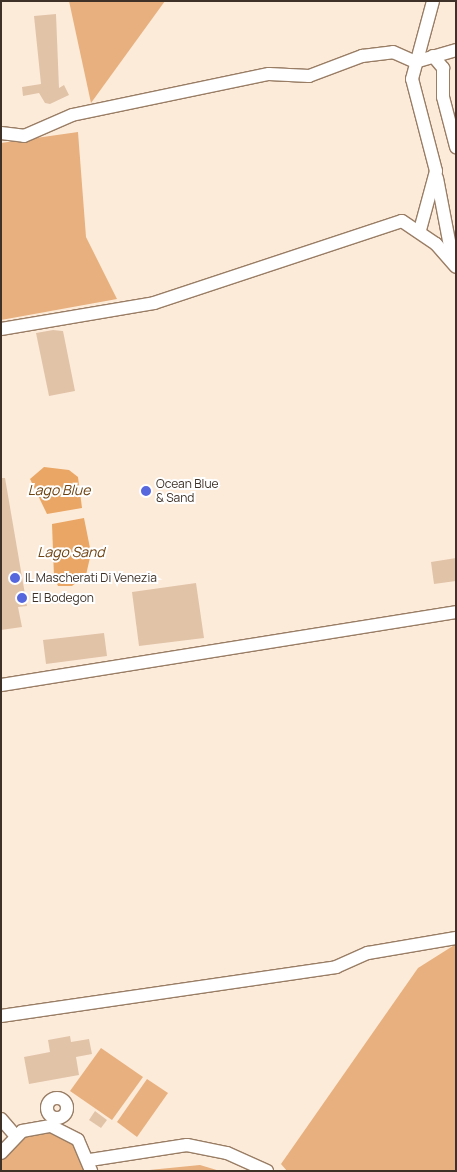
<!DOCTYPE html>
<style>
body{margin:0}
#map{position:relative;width:457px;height:1172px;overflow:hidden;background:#fdebda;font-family:Manrope,sans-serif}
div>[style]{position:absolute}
.green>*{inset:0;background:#e7b07e}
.water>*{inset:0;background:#eaa664}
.building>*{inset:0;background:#e1c3a8}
.roads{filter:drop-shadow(1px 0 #997d65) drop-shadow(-1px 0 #997d65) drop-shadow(0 1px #997d65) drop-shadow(0 -1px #997d65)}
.minor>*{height:12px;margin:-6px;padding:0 6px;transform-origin:6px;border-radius:6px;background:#fff}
.minor>.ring{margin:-6px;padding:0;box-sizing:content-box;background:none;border:12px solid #fff;border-radius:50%}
.dots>*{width:14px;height:14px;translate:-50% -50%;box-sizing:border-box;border:2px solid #fff;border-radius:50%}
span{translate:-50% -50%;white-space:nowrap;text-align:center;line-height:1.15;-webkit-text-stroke:4px #fff;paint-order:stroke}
.poi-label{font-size:12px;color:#3e3228}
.left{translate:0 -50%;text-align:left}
.water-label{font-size:14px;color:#6e420f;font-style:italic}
.frame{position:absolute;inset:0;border:2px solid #3e3228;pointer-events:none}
</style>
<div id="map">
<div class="green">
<div style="clip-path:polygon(69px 1px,165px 1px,91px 103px)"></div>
<div style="clip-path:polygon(78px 132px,86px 237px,117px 299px,1px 320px,1px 143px)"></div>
<div style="clip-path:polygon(456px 944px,456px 1171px,287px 1171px,281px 1164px,418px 968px)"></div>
<div style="clip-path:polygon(101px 1048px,143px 1077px,112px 1120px,70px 1091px)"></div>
<div style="clip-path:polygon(147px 1079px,168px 1093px,137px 1137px,117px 1122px)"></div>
<div style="clip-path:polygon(22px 1131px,66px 1131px,91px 1171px,1px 1171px,1px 1153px)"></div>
<div style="clip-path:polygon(200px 1165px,220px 1171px,139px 1171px)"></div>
</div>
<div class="water">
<div style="clip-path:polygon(44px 467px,69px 470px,78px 477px,82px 508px,47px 514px,30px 479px)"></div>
<div style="clip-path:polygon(84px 518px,91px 553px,86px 575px,72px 586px,58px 586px,54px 577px,52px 524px)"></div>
</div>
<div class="building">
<div style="clip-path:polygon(56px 14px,59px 88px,64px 85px,69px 95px,50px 104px,45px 103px,39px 93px,23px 96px,22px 87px,41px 84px,34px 16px)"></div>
<div style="clip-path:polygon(53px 330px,63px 331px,75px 391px,49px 396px,36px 333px)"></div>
<div style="clip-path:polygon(1px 478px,5px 478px,27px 606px,18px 607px,22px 627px,1px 630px)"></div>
<div style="clip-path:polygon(456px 558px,456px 581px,434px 584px,431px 562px)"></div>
<div style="clip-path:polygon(196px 583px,204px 638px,139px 646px,132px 592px)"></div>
<div style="clip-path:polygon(104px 633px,107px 656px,46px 664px,43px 640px)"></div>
<div style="clip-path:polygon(70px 1036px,71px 1042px,89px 1039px,92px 1054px,76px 1057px,79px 1075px,29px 1084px,24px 1057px,50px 1052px,48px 1040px)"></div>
<div style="clip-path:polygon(95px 1111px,107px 1120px,101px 1128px,89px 1120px)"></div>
</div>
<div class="roads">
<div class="minor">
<div style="left:433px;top:56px;width:16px;rotate:50deg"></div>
<div style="left:443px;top:68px;width:29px;rotate:90deg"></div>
<div style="left:443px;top:97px;width:52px;rotate:75.4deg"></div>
<div style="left:1px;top:133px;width:23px;rotate:7deg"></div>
<div style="left:24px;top:136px;width:52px;rotate:-23.6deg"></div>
<div style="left:72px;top:115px;width:201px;rotate:-11.8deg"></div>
<div style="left:269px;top:74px;width:40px;rotate:2.9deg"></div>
<div style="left:309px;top:76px;width:57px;rotate:-20.7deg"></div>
<div style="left:362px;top:56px;width:31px;rotate:-7deg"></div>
<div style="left:393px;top:52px;width:24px;rotate:24deg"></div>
<div style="left:415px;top:62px;width:43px;rotate:-16.3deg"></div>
<div style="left:437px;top:178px;width:86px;rotate:79.2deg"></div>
<div style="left:420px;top:230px;width:61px;rotate:-74.8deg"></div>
<div style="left:436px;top:171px;width:95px;rotate:-104.6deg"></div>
<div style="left:412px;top:79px;width:81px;rotate:-74.9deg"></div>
<div style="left:1px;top:329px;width:155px;rotate:-9.6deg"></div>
<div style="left:154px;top:303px;width:261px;rotate:-18.3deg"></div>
<div style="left:402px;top:221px;width:41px;rotate:34.1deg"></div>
<div style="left:436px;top:244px;width:30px;rotate:49deg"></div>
<div style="left:1px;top:685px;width:461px;rotate:-9.1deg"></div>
<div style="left:1px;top:1016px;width:339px;rotate:-8.3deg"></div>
<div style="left:336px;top:967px;width:35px;rotate:-24deg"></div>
<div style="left:368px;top:953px;width:89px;rotate:-9.7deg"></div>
<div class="ring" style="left:47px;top:1098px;width:8px;height:8px"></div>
<div style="left:1px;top:1119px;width:23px;rotate:49deg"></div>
<div style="left:1px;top:1153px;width:30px;rotate:-46deg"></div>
<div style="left:22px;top:1131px;width:29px;rotate:-10deg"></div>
<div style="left:51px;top:1126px;width:30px;rotate:27deg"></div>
<div style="left:78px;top:1140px;width:34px;rotate:67deg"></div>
<div style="left:90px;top:1160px;width:98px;rotate:-8.8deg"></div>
<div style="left:187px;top:1145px;width:41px;rotate:11.3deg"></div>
<div style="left:227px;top:1153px;width:44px;rotate:24.2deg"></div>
</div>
</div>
<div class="dots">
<div style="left:146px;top:491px;background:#5666dc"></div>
<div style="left:15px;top:578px;background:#5666dc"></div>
<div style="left:22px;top:598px;background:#5666dc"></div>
</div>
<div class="poi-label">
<span class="left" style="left:156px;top:491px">Ocean Blue<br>&amp; Sand</span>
<span class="left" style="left:25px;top:578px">IL Mascherati Di Venezia</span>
<span class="left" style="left:32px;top:598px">El Bodegon</span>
</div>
<div class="water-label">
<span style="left:59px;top:490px">Lago Blue</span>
<span style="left:71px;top:552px">Lago Sand</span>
</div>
<div class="frame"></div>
</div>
